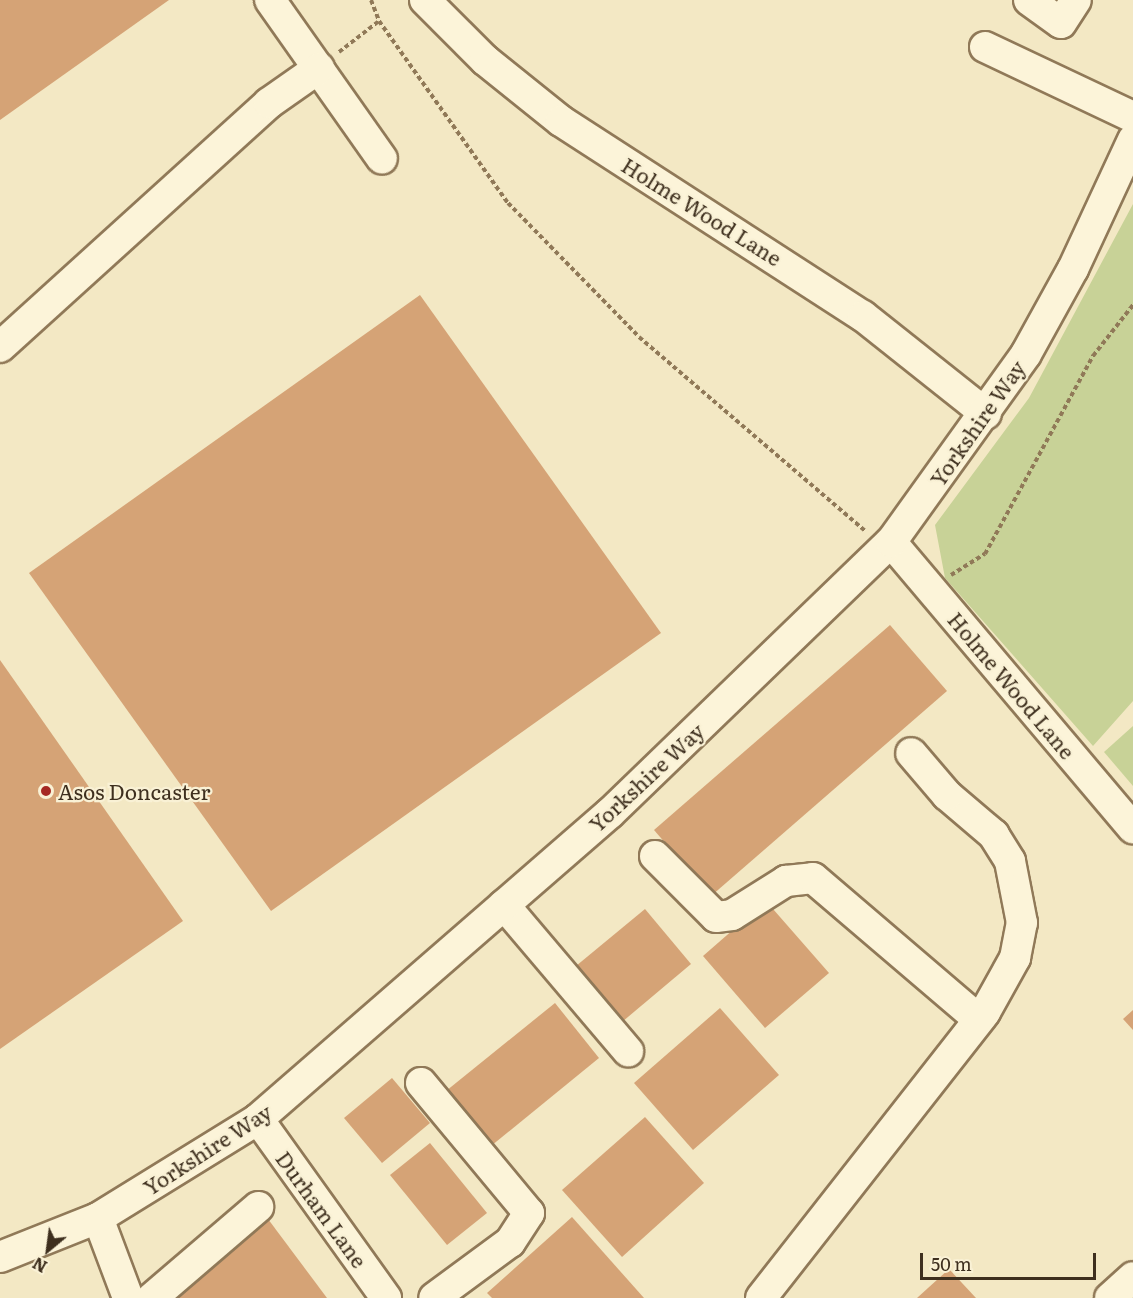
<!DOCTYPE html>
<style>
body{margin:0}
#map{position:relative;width:1133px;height:1298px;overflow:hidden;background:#f3e8c4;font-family:Literata,serif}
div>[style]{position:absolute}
.green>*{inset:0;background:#c8d297}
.building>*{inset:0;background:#d5a376}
.path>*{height:4px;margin-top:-2px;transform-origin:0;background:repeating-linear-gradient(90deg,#907958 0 4.5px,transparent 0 7.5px)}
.roads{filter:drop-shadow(2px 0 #907958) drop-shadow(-2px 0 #907958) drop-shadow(0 2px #907958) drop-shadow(0 -2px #907958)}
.minor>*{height:30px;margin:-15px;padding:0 15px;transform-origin:15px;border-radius:15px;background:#fcf4d9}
.dots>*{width:16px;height:16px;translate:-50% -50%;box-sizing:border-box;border:3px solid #f9f1d5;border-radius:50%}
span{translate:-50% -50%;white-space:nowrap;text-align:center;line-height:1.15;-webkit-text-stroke:4.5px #f9f1d5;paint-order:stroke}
.street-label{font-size:21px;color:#3e2f1e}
.poi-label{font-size:21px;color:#3e2f1e}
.left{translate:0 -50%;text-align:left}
.north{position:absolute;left:18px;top:1220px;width:60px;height:60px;-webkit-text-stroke:4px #f9f1d5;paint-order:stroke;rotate:209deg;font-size:16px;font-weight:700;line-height:24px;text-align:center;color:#3e2f1e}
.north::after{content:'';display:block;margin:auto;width:21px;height:27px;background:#3e2f1e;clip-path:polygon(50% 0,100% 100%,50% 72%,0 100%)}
.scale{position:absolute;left:920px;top:1253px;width:176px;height:27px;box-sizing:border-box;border:3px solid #3e2f1e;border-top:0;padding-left:8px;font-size:18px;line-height:21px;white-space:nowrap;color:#3e2f1e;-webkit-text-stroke:4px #f9f1d5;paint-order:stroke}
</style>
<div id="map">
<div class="green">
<div style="clip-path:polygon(1133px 204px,1133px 701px,1093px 746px,945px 578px,935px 525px,1029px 398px)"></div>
<div style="clip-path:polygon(1133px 726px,1133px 786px,1104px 752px)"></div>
</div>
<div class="building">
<div style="clip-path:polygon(0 0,169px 0,0 120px)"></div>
<div style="clip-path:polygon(420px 295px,661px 633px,271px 911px,29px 573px)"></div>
<div style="clip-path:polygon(890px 625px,947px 691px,711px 896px,654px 830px)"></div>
<div style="clip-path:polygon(0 660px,183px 921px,0 1049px)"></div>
<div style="clip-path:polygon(766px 901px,829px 973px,765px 1028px,703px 956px)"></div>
<div style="clip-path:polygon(645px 909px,691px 964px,622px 1022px,576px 966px)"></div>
<div style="clip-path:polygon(555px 1003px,599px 1058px,491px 1146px,446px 1091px)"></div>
<div style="clip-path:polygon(720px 1008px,779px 1075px,693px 1150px,634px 1083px)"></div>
<div style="clip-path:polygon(1133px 1010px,1133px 1030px,1123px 1019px)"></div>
<div style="clip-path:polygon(392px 1078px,430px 1123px,382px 1163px,344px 1118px)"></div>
<div style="clip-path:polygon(645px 1117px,704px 1183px,622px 1257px,562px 1190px)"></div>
<div style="clip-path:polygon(430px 1143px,487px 1213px,447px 1245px,390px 1175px)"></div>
<div style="clip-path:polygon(572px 1217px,644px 1298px,492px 1298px,487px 1293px)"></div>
<div style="clip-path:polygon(268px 1219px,327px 1298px,178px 1298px,172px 1290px)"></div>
<div style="clip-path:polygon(949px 1269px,976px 1298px,917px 1298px)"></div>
</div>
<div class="path">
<div style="left:371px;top:0;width:22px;rotate:69deg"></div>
<div style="left:379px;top:21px;width:223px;rotate:54.7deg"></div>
<div style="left:508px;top:203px;width:187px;rotate:45.6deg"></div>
<div style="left:639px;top:337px;width:298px;rotate:40.6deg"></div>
<div style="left:339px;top:52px;width:51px;rotate:-37.8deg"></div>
<div style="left:951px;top:575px;width:40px;rotate:-32deg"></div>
<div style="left:985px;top:554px;width:226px;rotate:-61.4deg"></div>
<div style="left:1093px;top:356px;width:65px;rotate:-51.9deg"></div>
</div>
<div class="roads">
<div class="minor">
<div style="left:270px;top:0;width:194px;rotate:54.8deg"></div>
<div style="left:425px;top:0;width:85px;rotate:45deg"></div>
<div style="left:485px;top:60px;width:97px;rotate:38.8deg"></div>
<div style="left:561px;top:121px;width:359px;rotate:32.9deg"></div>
<div style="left:863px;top:316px;width:157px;rotate:38.5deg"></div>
<div style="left:1029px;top:0;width:39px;rotate:36deg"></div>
<div style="left:1061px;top:23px;width:27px;rotate:-57deg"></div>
<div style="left:985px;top:47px;width:164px;rotate:25.3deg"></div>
<div style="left:0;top:347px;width:363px;rotate:-42.2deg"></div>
<div style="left:269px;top:103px;width:61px;rotate:-35deg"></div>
<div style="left:891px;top:542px;width:375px;rotate:49.8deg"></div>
<div style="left:655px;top:856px;width:86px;rotate:45deg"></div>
<div style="left:716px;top:917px;width:16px;rotate:-7deg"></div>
<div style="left:732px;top:915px;width:64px;rotate:-32.2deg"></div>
<div style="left:786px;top:881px;width:27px;rotate:-6deg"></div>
<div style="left:813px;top:878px;width:218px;rotate:40.5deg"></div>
<div style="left:504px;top:905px;width:192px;rotate:49.7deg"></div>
<div style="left:421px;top:1083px;width:169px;rotate:50.3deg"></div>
<div style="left:529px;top:1213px;width:35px;rotate:123deg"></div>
<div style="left:510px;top:1242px;width:94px;rotate:143.6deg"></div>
<div style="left:258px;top:1119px;width:220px;rotate:54.4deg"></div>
<div style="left:98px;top:1218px;width:85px;rotate:69.4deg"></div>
<div style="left:0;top:1257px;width:105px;rotate:-21.7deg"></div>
<div style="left:98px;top:1218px;width:188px;rotate:-31.7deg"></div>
<div style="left:258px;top:1119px;width:466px;rotate:-41deg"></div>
<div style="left:610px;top:813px;width:390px;rotate:-44deg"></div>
<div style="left:891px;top:542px;width:231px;rotate:-54.3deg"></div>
<div style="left:1026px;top:354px;width:97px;rotate:-61.1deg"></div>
<div style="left:1073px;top:269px;width:142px;rotate:-65.1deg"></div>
<div style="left:152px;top:1298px;width:140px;rotate:-40.6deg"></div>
<div style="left:761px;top:1298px;width:363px;rotate:-51.9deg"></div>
<div style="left:985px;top:1012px;width:62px;rotate:-60.9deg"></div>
<div style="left:1015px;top:958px;width:36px;rotate:-79deg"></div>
<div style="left:1022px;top:923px;width:63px;rotate:-101deg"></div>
<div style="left:1010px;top:861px;width:31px;rotate:-122deg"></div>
<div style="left:994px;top:835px;width:62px;rotate:-139.6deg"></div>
<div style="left:947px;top:795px;width:55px;rotate:-130.6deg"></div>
<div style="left:1110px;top:1298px;width:31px;rotate:-42deg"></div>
</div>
</div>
<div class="dots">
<div style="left:46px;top:791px;background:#a52822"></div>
</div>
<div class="street-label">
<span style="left:702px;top:211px;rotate:32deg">Holme Wood Lane</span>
<span style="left:977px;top:423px;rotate:-55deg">Yorkshire Way</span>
<span style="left:1012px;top:685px;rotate:50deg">Holme Wood Lane</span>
<span style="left:646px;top:777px;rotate:-43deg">Yorkshire Way</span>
<span style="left:207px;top:1149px;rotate:-33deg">Yorkshire Way</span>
<span style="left:322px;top:1209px;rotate:54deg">Durham Lane</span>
</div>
<div class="poi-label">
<span class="left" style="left:58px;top:791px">Asos Doncaster</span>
</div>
<div class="north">N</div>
<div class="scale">50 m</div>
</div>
